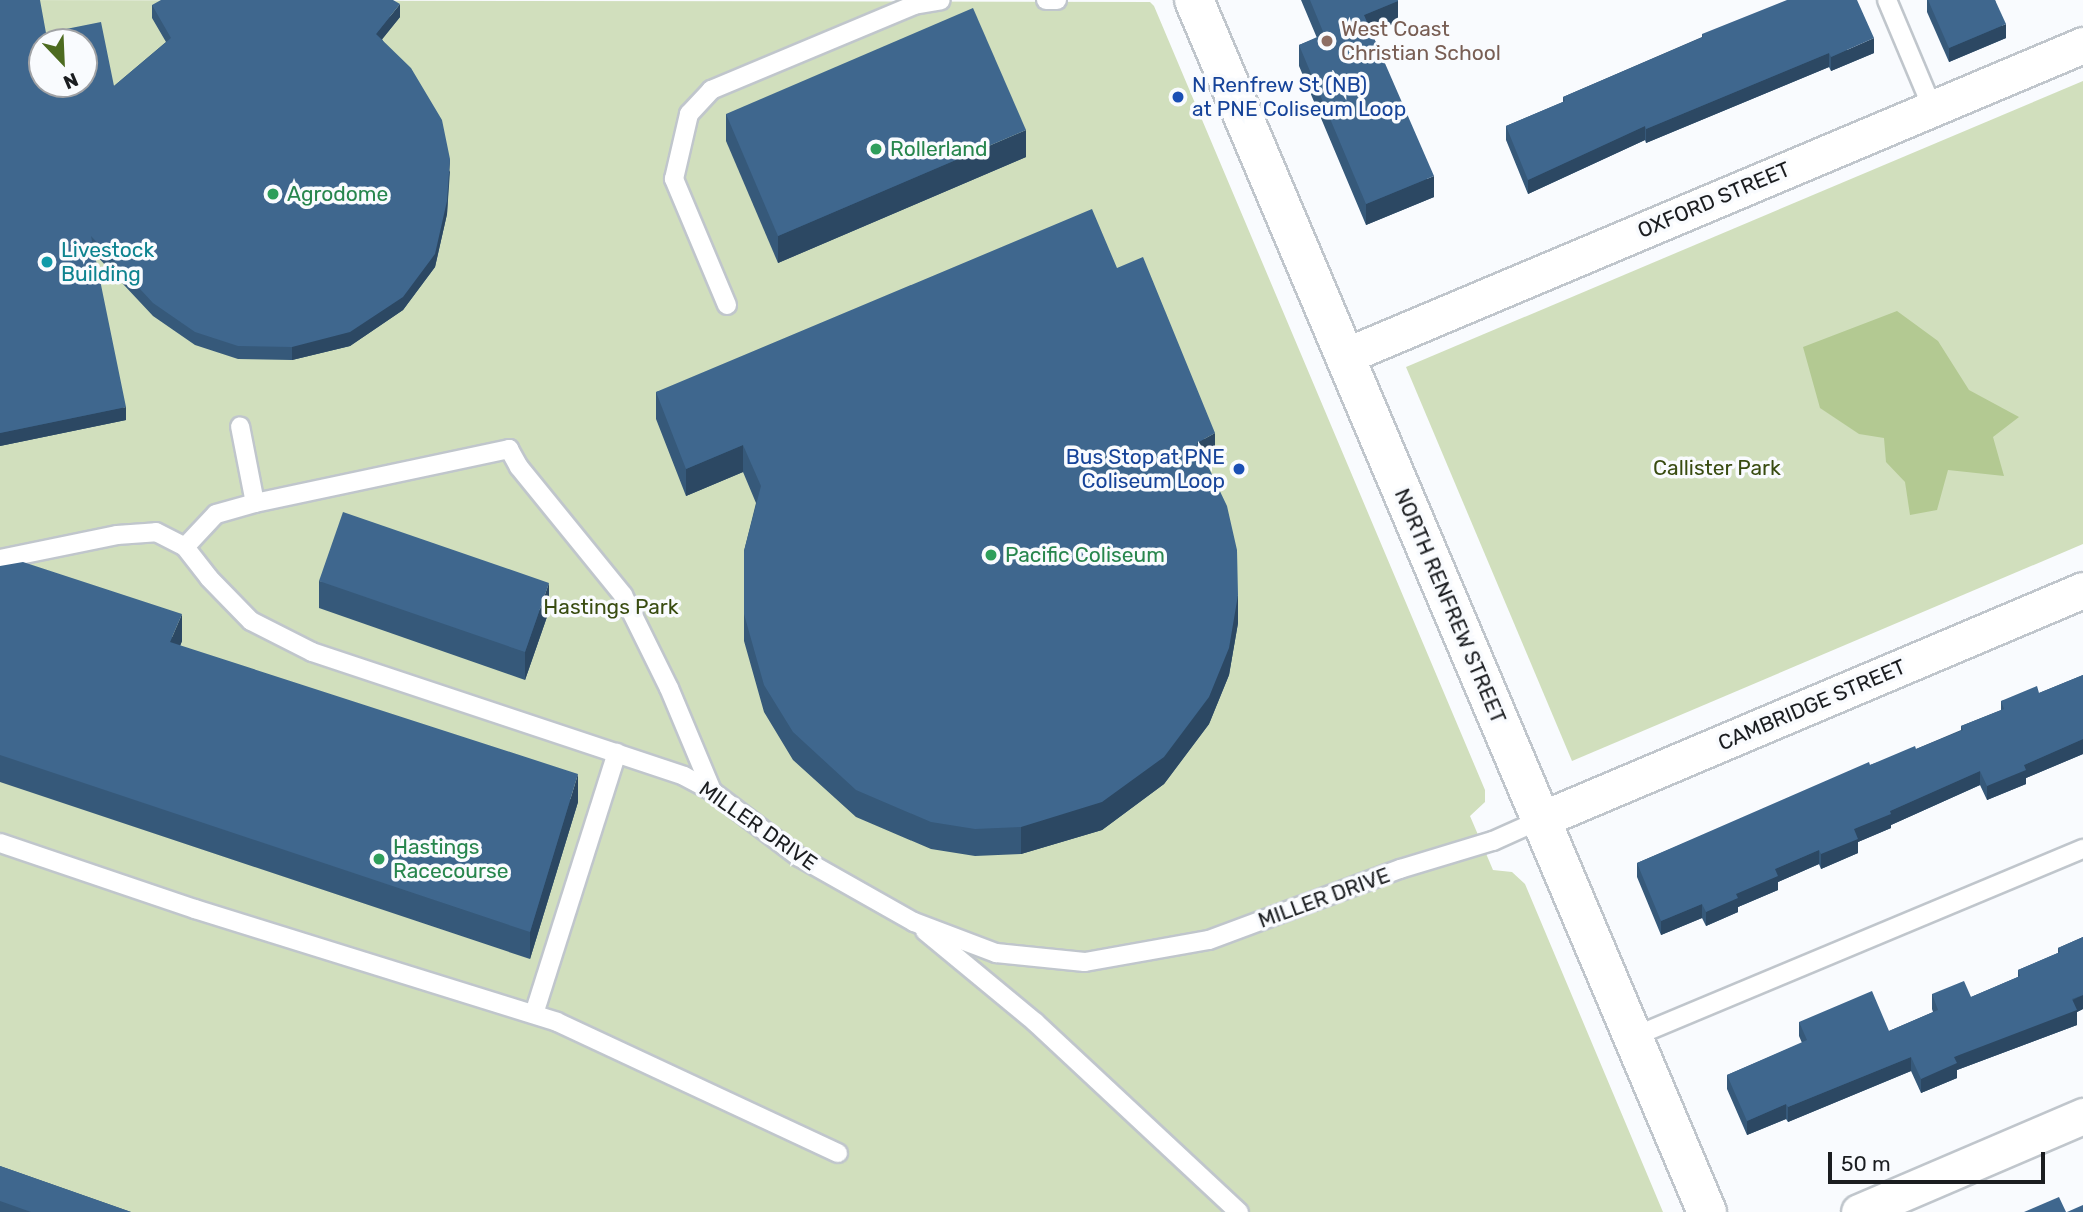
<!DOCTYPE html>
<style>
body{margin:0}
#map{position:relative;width:2083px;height:1212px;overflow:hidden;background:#f9fbfe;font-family:Rubik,sans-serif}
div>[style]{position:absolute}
.green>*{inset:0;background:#d1dfbd}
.forest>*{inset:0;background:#b3c992}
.roads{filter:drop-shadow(2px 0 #c0c6cc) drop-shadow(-2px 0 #c0c6cc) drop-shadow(0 2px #c0c6cc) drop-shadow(0 -2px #c0c6cc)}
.service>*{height:18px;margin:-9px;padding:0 9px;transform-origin:9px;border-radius:9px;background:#fff}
.minor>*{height:35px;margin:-17.5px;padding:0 17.5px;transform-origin:17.5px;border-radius:17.5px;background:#fff}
.tertiary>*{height:38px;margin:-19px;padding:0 19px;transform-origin:19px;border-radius:19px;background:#fff}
.wall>*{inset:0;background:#36597a}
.shaded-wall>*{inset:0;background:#2c4863}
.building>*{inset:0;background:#3f678e}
.dots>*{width:19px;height:19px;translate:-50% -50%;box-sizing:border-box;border:4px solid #f9fbfe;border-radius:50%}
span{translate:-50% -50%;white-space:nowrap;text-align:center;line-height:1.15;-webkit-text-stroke:7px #f9fbfe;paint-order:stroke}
.education-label{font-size:21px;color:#785e54}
.left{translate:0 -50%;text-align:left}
.transit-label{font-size:21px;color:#164399}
.right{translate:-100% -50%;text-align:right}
.leisure-label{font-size:21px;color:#27864d}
.street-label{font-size:21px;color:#1b1d20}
.culture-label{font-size:21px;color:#0d838f}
.park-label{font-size:21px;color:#394c11}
.north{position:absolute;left:28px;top:28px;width:70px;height:70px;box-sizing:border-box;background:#f9fbfe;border:2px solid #a0a2a5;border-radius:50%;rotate:157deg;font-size:19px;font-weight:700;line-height:28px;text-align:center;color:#1b1d20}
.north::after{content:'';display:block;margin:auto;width:24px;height:32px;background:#4d6b20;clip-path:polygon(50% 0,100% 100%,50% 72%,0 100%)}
.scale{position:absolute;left:1828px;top:1152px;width:217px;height:32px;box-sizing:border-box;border:4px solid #1b1d20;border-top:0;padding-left:9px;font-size:21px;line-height:24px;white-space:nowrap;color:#1b1d20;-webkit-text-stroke:5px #f9fbfe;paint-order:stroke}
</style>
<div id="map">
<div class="green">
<div style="clip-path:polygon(evenodd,0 0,1150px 2px,1154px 6px,1485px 790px,1485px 802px,1470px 816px,1493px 870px,1512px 872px,1525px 884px,1663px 1212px,0 1212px,0 0,42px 42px,84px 42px,84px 84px,42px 84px,42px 42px)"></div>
<div style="clip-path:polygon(2083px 81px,2083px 544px,1572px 761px,1406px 367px)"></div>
</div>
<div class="forest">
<div style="clip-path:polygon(1897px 311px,1938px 341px,1969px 390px,2019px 417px,1993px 437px,2004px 476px,1948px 470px,1937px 510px,1910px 515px,1905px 482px,1886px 462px,1884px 438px,1859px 434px,1820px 408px,1803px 347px)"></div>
</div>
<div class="roads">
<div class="service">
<div style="left:1046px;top:0;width:11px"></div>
<div style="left:1887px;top:0;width:116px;rotate:67.2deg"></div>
<div style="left:727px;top:305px;width:137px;rotate:-112.8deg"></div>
<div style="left:674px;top:179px;width:67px;rotate:-77deg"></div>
<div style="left:689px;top:114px;width:33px;rotate:-47deg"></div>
<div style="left:711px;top:90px;width:220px;rotate:-22.7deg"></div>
<div style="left:914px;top:5px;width:27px;rotate:-10deg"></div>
<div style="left:255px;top:503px;width:260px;rotate:-12deg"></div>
<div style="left:509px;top:449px;width:21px;rotate:61deg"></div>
<div style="left:519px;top:467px;width:165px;rotate:50.9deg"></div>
<div style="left:623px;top:595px;width:104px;rotate:63.7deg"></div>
<div style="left:669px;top:688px;width:112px;rotate:67.3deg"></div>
<div style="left:185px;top:547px;width:45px;rotate:-46.8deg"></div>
<div style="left:216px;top:514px;width:41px;rotate:-15.8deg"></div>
<div style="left:255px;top:503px;width:78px;rotate:-101deg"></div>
<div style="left:0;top:559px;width:119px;rotate:-11.6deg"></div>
<div style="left:117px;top:535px;width:39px;rotate:-4deg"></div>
<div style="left:156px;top:532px;width:33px;rotate:27deg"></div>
<div style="left:185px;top:547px;width:39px;rotate:52deg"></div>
<div style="left:209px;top:578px;width:60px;rotate:45.7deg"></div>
<div style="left:251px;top:621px;width:68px;rotate:26.9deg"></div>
<div style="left:312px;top:652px;width:392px;rotate:18.4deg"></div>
<div style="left:684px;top:776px;width:32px;rotate:28deg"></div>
<div style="left:712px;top:791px;width:109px;rotate:37.2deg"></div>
<div style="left:799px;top:857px;width:132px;rotate:29.5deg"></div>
<div style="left:914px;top:922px;width:88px;rotate:20.7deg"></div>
<div style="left:996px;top:953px;width:89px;rotate:5.8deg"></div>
<div style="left:1085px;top:962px;width:126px;rotate:-10.1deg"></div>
<div style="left:1209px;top:940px;width:204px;rotate:-20.4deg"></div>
<div style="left:1400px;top:869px;width:97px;rotate:-16.8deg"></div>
<div style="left:1493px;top:841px;width:54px;rotate:-24.2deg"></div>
<div style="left:0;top:843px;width:206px;rotate:18.7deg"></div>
<div style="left:195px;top:909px;width:379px;rotate:17.3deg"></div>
<div style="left:557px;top:1022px;width:310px;rotate:25deg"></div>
<div style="left:925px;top:931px;width:143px;rotate:39.6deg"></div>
<div style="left:1035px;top:1022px;width:279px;rotate:43deg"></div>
<div style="left:534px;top:1014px;width:274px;rotate:-72.4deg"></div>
<div style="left:1633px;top:1037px;width:488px;rotate:-22.7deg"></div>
</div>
<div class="minor">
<div style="left:1345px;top:356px;width:801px;rotate:-22.85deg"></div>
<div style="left:1542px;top:819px;width:587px;rotate:-22.94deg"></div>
<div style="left:1859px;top:1212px;width:244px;rotate:-23.2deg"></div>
</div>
<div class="tertiary">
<div style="left:1194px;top:0;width:1316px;rotate:67.06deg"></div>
</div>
</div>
<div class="wall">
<div style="clip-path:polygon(0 0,46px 33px,114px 86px,166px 42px,152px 18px,152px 5px,400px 17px,382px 39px,450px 172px,447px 214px,435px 267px,403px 310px,350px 346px,292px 360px,238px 359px,195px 345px,153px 316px,94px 253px,126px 420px,0 446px)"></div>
<div style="clip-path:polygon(1301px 0,1398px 0,1398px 22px,1372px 33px,1434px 197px,1366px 225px,1299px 66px,1299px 45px,1317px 38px)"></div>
<div style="clip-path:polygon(1927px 0,1995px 0,2006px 38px,1949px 62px,1927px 12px)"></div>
<div style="clip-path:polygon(1702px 34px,1874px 53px,1831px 71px,1829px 67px,1646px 143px,1645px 140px,1528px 194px,1506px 140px,1506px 126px,1563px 102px,1563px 97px,1702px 37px)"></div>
<div style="clip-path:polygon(726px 114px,1026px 157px,778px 263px,726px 141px)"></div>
<div style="clip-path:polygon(1117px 268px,1215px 460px,1207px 465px,1238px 623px,1229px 675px,1209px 724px,1164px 784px,1102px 830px,1021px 854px,975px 856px,931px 849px,856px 817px,793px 760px,764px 712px,744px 641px,744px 551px,756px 503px,743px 472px,686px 496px,656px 419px,656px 392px)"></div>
<div style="clip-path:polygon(0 566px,182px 641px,180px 646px,578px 802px,530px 959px,0 782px)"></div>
<div style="clip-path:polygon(319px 581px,549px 611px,525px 680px,319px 608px)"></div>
<div style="clip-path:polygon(2083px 675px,2083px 754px,2026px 778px,2026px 784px,1987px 800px,1980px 785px,1891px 825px,1891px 828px,1858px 842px,1858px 853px,1821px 869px,1819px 864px,1778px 882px,1778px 890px,1738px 907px,1738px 912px,1706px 926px,1702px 918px,1661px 935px,1637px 877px,1637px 863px,1870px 765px,1916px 749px,1961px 730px,1961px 726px,2001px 710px,2001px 701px,2039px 693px)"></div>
<div style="clip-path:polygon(2083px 937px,2083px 1009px,2077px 1012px,2077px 1025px,1957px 1070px,1957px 1078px,1921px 1093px,1911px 1071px,1788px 1122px,1786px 1119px,1747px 1135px,1727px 1089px,1727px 1075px,1802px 1043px,1799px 1036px,1799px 1022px,1889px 1031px,1933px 1012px,1932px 1009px,1932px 994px,1971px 997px,2018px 977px,2018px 970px,2058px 953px,2058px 948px)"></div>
<div style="clip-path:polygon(0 1166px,131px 1212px,0 1212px)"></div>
</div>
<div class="shaded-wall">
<div style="clip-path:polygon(1398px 1px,1398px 22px,1364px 36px,1364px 15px)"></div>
<div style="clip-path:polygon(400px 4px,400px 17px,376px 47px,376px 34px)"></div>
<div style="clip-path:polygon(2006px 24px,2006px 38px,1949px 62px,1949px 48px)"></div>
<div style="clip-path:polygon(1874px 38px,1874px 53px,1831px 71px,1831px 57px)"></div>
<div style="clip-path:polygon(1829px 53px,1829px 67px,1646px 143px,1646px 129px)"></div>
<div style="clip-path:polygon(1645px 126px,1645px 140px,1528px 194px,1528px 180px)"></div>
<div style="clip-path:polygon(1026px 130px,1026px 157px,778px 263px,778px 236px)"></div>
<div style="clip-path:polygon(450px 159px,447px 214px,435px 267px,403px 310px,350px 346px,292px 360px,292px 347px)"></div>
<div style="clip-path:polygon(1434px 176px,1434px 197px,1366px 225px,1366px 204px)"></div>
<div style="clip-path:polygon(126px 407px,126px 420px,0 446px,0 433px)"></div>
<div style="clip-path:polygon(1215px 433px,1215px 460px,1197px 471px,1197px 443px)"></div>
<div style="clip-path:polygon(743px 445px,743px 472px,686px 496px,686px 469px)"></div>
<div style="clip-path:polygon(549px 583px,549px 611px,525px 680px,525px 652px)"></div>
<div style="clip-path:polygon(1238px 595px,1238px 623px,1229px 675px,1209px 724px,1164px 784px,1102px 830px,1021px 854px,1021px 827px)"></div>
<div style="clip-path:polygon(182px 614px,182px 641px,170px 670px,170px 642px)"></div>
<div style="clip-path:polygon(2083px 739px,2083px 754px,2026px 778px,2026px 784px,1987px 800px,1987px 786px,2024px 765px)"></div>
<div style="clip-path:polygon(1980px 771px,1980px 785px,1891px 825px,1891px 828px,1858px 842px,1858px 853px,1821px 869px,1821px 854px,1854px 829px,1890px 811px)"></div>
<div style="clip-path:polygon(578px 774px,578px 802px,530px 959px,530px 932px)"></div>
<div style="clip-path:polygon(1819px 850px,1819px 864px,1778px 882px,1778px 890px,1738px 907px,1738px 912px,1706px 926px,1706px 912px,1775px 869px)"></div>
<div style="clip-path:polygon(1702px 904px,1702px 918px,1661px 935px,1661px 921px)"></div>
<div style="clip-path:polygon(2083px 995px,2083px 1009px,2077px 1012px,2077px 1025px,1957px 1070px,1957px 1078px,1921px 1093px,1921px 1079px,1954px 1057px)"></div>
<div style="clip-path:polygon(1911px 1057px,1911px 1071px,1788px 1122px,1788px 1107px)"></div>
<div style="clip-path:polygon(1786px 1104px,1786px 1119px,1747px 1135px,1747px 1121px)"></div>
</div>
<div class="building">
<div style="clip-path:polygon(evenodd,0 0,40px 0,46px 33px,101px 22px,114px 86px,171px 38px,152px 5px,161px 0,393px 0,400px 4px,376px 34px,411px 68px,442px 120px,450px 159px,447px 201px,435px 254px,403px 297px,350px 332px,292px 347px,238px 346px,195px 332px,153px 303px,91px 236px,126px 407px,0 433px,0 0,42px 42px,84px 42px,84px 84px,42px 84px,42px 42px)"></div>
<div style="clip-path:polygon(1310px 0,1398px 0,1398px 1px,1364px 15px,1434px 176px,1366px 204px,1299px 45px,1324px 34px)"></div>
<div style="clip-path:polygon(1787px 0,1857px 0,1874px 38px,1831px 57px,1829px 53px,1646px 129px,1645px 126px,1528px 180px,1506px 126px,1565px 101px,1563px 97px,1703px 37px,1702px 34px)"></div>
<div style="clip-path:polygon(1928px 0,1995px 0,2006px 24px,1949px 48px)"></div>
<div style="clip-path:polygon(973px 8px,1026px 130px,778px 236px,726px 114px)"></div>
<div style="clip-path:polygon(1092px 209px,1117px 268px,1143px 257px,1215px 433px,1197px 443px,1227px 506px,1237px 550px,1238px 595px,1229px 648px,1209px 697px,1164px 757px,1102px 802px,1021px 827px,975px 829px,931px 822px,856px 790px,793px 732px,764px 685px,744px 614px,744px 551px,761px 486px,743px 445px,686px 469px,656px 392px)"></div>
<div style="clip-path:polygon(343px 512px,549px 583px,525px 652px,319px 581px)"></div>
<div style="clip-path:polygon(23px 562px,182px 614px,170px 642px,578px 774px,530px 932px,0 755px,0 566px)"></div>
<div style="clip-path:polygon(2083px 675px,2083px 739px,2024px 765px,2026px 770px,1987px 786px,1980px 771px,1890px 811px,1891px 814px,1854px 829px,1858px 839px,1821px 854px,1819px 850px,1775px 869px,1778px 876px,1736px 894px,1738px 898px,1706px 912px,1702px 904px,1661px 921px,1637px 863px,1869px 762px,1870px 765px,1915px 746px,1916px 749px,1963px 730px,1961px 726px,2004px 709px,2001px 701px,2037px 686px,2039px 693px)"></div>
<div style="clip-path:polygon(2083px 937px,2083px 995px,2072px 999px,2077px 1010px,1954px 1057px,1957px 1063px,1921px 1079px,1911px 1057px,1788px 1107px,1786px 1104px,1747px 1121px,1727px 1075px,1807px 1040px,1799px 1022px,1872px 991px,1889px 1031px,1938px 1010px,1932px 994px,1964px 981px,1971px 997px,2020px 976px,2018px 970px,2060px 952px,2058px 948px)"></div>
<div style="clip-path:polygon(0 1166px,131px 1212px,31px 1212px,0 1201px)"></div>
<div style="clip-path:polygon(2059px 1197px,2066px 1212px,2024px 1212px)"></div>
<div style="clip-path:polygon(2083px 1205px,2083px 1212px,2067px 1212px)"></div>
</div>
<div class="dots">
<div style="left:1327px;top:41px;background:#8d6e63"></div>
<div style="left:1178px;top:97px;background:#1a4fb4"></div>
<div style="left:876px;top:149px;background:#2e9e5b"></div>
<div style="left:273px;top:194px;background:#2e9e5b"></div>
<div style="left:47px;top:262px;background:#0f9aa8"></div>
<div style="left:1239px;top:469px;background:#1a4fb4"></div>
<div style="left:991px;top:555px;background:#2e9e5b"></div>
<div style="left:379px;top:859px;background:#2e9e5b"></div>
</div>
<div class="education-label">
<span class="left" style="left:1341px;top:41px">West Coast<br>Christian School</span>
</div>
<div class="transit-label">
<span class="left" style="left:1192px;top:97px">N Renfrew St (NB)<br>at PNE Coliseum Loop</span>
<span class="right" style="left:1225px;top:469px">Bus Stop at PNE<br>Coliseum Loop</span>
</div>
<div class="leisure-label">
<span class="left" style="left:890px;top:149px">Rollerland</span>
<span class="left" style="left:287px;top:194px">Agrodome</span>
<span class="left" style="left:1005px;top:555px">Pacific Coliseum</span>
<span class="left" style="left:393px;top:859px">Hastings<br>Racecourse</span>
</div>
<div class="street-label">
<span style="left:1714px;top:200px;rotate:-23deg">OXFORD STREET</span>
<span style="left:1450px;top:606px;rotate:67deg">NORTH RENFREW STREET</span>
<span style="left:1812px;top:705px;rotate:-23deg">CAMBRIDGE STREET</span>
<span style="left:758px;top:826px;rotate:35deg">MILLER DRIVE</span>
<span style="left:1324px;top:898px;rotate:-20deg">MILLER DRIVE</span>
</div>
<div class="culture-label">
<span class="left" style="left:61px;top:262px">Livestock<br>Building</span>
</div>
<div class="park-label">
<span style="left:1717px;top:468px">Callister Park</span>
<span style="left:611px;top:607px">Hastings Park</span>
</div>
<div class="north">N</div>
<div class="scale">50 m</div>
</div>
